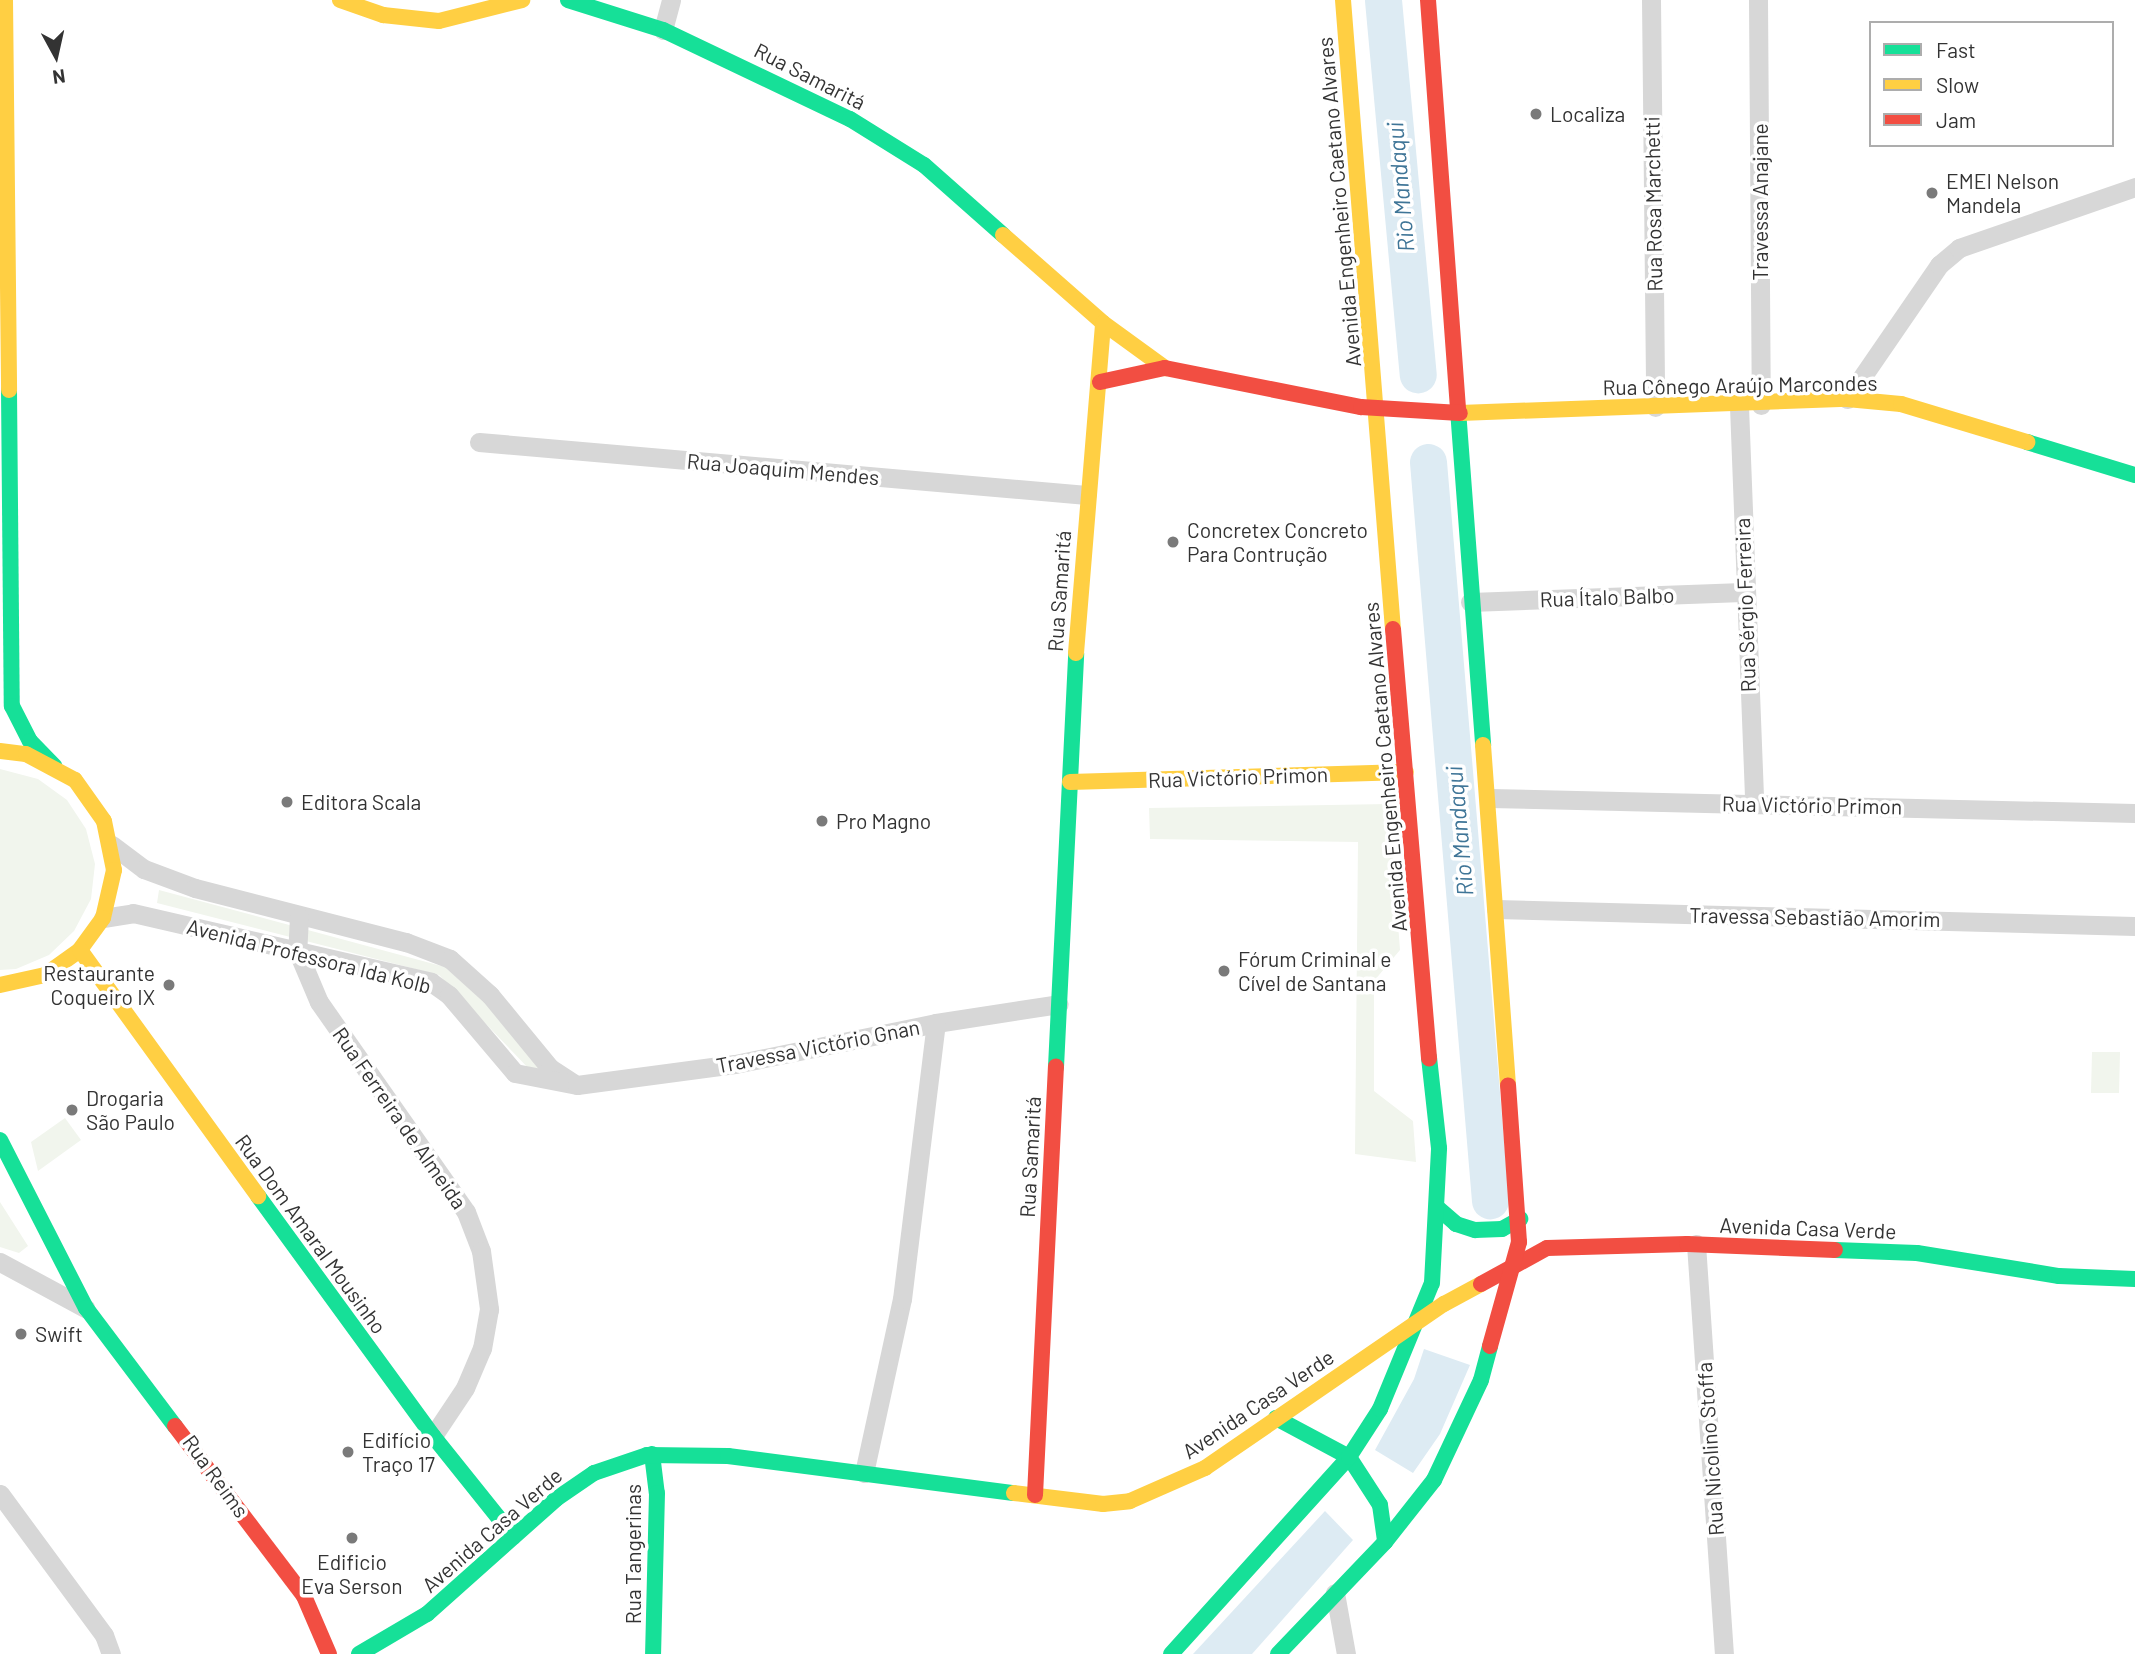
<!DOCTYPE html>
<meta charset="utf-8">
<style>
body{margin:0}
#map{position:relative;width:2135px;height:1654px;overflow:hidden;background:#fff;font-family:Barlow,sans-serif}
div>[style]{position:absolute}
.green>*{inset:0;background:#f1f5ed}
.water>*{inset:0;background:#ddebf3}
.river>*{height:37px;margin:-18.5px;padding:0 18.5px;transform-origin:18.5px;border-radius:18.5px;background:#ddebf3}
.street>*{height:19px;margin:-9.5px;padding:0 9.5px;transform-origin:9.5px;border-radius:9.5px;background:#d7d7d7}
.fast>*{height:16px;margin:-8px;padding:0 8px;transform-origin:8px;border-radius:8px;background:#16e098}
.slow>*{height:16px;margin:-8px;padding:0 8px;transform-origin:8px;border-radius:8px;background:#ffcf43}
.jam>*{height:16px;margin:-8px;padding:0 8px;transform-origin:8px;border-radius:8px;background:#f24e42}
.dots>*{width:19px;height:19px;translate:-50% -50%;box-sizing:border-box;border:4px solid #fff;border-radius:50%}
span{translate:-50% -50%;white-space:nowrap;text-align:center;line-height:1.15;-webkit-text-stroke:7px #fff;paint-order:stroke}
.street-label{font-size:21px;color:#333}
.poi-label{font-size:21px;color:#333}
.left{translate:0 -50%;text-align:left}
.right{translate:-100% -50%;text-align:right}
.water-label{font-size:23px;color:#3f7597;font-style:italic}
.legend{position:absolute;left:1869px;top:21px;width:245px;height:126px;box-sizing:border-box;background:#fff;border:2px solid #adadad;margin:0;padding:9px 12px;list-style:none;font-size:21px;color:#333}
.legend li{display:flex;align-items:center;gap:14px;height:35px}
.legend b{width:35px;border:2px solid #adadad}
.north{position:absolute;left:21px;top:21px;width:70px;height:70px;-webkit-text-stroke:5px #fff;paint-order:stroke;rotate:172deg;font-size:19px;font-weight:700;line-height:28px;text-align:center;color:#333}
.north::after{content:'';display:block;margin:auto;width:24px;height:32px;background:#333;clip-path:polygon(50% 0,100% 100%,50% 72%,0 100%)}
</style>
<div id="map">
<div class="green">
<div style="clip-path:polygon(0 769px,38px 779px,67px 800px,86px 829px,95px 864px,91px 899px,74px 931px,49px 955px,16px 969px,0 970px)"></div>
<div style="clip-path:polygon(1389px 804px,1400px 950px,1374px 981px,1374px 1091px,1413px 1121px,1416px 1162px,1355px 1154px,1358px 842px,1150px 839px,1149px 808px)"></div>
<div style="clip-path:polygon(159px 890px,445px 967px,484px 1002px,545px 1071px,532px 1072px,439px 975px,157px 903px)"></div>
<div style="clip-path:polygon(2092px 1052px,2120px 1052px,2119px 1093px,2091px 1093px)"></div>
<div style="clip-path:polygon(65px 1118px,81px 1140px,38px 1171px,31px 1142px)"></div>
<div style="clip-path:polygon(0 1202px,28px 1246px,19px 1253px,0 1247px)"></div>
</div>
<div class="water">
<div style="clip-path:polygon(1424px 1349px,1470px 1365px,1440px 1434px,1413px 1473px,1375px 1450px,1414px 1379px)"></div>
<div style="clip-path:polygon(1325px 1511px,1353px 1540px,1252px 1654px,1193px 1654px)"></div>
</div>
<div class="river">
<div style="left:1383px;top:0;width:376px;rotate:84.7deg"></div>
<div style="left:1428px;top:462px;width:741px;rotate:85.2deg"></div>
</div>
<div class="street">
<div style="left:1651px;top:0;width:407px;rotate:89.4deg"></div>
<div style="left:1758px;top:0;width:405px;rotate:89.6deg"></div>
<div style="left:663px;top:30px;width:31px;rotate:-75deg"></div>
<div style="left:1847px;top:399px;width:163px;rotate:-55.5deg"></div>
<div style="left:1939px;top:265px;width:26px;rotate:-40deg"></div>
<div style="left:1959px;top:248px;width:186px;rotate:-19.1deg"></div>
<div style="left:1739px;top:406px;width:398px;rotate:87.8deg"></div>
<div style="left:479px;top:442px;width:610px;rotate:4.98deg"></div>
<div style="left:1470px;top:602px;width:273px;rotate:-2.1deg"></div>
<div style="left:1489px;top:798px;width:646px;rotate:1.33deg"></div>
<div style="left:112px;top:845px;width:40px;rotate:37deg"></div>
<div style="left:144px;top:869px;width:54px;rotate:20.4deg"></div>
<div style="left:195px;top:888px;width:218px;rotate:14.4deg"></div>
<div style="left:406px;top:942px;width:47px;rotate:21.1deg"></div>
<div style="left:450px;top:959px;width:54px;rotate:42deg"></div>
<div style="left:490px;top:995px;width:94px;rotate:50.6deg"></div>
<div style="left:550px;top:1068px;width:27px;rotate:33deg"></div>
<div style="left:1496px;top:909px;width:639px;rotate:1.52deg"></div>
<div style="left:299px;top:917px;width:33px;rotate:93deg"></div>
<div style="left:297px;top:950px;width:56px;rotate:67.1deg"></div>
<div style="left:319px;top:1002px;width:256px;rotate:55deg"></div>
<div style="left:466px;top:1212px;width:42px;rotate:69deg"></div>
<div style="left:481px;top:1251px;width:59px;rotate:82.1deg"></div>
<div style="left:489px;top:1309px;width:40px;rotate:100deg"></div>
<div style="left:482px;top:1348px;width:43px;rotate:113deg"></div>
<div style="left:465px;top:1388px;width:58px;rotate:123.7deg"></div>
<div style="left:103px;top:918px;width:30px;rotate:-9deg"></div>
<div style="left:133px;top:913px;width:306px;rotate:13deg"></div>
<div style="left:431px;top:982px;width:22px;rotate:36deg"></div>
<div style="left:449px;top:995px;width:102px;rotate:49.8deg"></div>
<div style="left:515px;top:1073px;width:63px;rotate:11deg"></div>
<div style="left:577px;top:1085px;width:159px;rotate:-7.6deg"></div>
<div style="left:735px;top:1064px;width:205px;rotate:-11.5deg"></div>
<div style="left:936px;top:1023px;width:124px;rotate:-8.8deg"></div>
<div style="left:1696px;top:1244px;width:411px;rotate:86.1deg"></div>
<div style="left:0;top:1262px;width:97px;rotate:28.4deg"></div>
<div style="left:864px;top:1473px;width:178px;rotate:-77.7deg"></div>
<div style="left:902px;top:1299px;width:278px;rotate:-83deg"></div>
<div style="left:0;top:1494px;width:175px;rotate:53.6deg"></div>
<div style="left:104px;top:1635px;width:20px;rotate:70deg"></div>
<div style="left:1335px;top:1593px;width:62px;rotate:79.8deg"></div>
</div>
<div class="fast">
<div style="left:568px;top:0;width:100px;rotate:17.5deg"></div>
<div style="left:663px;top:30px;width:207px;rotate:25.5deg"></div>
<div style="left:850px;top:119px;width:87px;rotate:31.9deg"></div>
<div style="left:924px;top:165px;width:106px;rotate:41.5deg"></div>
<div style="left:9px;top:390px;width:316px;rotate:89.5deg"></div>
<div style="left:12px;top:706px;width:39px;rotate:63deg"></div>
<div style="left:30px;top:741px;width:35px;rotate:46deg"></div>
<div style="left:1458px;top:410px;width:336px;rotate:85.7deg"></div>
<div style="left:2027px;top:442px;width:113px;rotate:17deg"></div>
<div style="left:1056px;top:1067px;width:414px;rotate:-87.2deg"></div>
<div style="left:0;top:1140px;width:189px;rotate:62.9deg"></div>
<div style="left:86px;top:1308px;width:148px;rotate:53deg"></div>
<div style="left:258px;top:1196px;width:297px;rotate:53.9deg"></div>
<div style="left:433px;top:1436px;width:129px;rotate:51.3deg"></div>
<div style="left:1439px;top:1209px;width:23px;rotate:41deg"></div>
<div style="left:1456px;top:1224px;width:20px;rotate:18deg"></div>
<div style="left:1475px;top:1230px;width:27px;rotate:-2deg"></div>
<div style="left:1502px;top:1229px;width:21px;rotate:-29deg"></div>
<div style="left:1835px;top:1250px;width:82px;rotate:2.1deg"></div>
<div style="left:1917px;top:1253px;width:144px;rotate:9.2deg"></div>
<div style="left:2059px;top:1276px;width:76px;rotate:2.3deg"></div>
<div style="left:1276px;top:1418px;width:83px;rotate:28.1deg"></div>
<div style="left:1349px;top:1457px;width:57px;rotate:57.1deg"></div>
<div style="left:1380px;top:1505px;width:37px;rotate:82deg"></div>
<div style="left:652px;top:1454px;width:39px;rotate:83deg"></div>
<div style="left:657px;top:1493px;width:161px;rotate:91.4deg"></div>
<div style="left:359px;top:1654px;width:79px;rotate:-30.5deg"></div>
<div style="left:427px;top:1614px;width:173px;rotate:-41.7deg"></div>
<div style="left:556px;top:1499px;width:46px;rotate:-34.4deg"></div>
<div style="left:594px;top:1473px;width:56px;rotate:-18.8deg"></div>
<div style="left:647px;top:1455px;width:81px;rotate:0.7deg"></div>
<div style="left:728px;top:1456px;width:288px;rotate:7.4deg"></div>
<div style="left:1171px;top:1654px;width:266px;rotate:-47.9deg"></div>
<div style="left:1349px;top:1457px;width:57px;rotate:-57.1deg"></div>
<div style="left:1380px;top:1409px;width:136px;rotate:-67.6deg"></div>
<div style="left:1432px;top:1283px;width:135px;rotate:-87deg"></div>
<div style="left:1439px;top:1148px;width:91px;rotate:-96.3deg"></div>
<div style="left:1278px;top:1654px;width:155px;rotate:-46.3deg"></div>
<div style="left:1385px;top:1542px;width:79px;rotate:-51.7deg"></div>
<div style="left:1434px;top:1480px;width:110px;rotate:-64.8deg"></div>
<div style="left:1481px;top:1380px;width:35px;rotate:-75deg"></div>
</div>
<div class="slow">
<div style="left:5px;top:0;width:390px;rotate:89.4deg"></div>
<div style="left:340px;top:0;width:46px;rotate:19.2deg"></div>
<div style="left:383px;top:15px;width:56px;rotate:6.1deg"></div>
<div style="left:439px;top:21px;width:86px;rotate:-14.2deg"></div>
<div style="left:1343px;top:0;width:631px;rotate:85.46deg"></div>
<div style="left:1003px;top:235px;width:133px;rotate:41.3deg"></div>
<div style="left:1103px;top:323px;width:77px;rotate:36deg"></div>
<div style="left:1460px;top:413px;width:387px;rotate:-2.1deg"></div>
<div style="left:1847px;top:399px;width:54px;rotate:5.3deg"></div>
<div style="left:1901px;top:404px;width:132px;rotate:16.8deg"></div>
<div style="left:1076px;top:653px;width:331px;rotate:-85.3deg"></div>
<div style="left:1483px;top:745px;width:341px;rotate:85.8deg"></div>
<div style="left:0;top:751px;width:26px;rotate:7deg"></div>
<div style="left:26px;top:754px;width:55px;rotate:28deg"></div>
<div style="left:75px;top:780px;width:50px;rotate:54.7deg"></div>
<div style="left:104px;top:821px;width:50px;rotate:78.5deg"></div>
<div style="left:114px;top:870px;width:49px;rotate:102.9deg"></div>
<div style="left:103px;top:918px;width:39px;rotate:126deg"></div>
<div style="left:80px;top:950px;width:43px;rotate:144.5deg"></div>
<div style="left:45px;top:975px;width:46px;rotate:167.5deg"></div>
<div style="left:1070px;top:782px;width:336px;rotate:-1.7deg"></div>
<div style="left:80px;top:950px;width:304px;rotate:54.1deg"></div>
<div style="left:1014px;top:1493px;width:90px;rotate:7deg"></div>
<div style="left:1103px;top:1504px;width:27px;rotate:-6deg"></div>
<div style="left:1130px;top:1501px;width:82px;rotate:-23.7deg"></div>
<div style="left:1205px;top:1468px;width:290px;rotate:-34.5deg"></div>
<div style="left:1444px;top:1304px;width:42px;rotate:-28.4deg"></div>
</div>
<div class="jam">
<div style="left:1428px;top:0;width:411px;rotate:85.8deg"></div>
<div style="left:1100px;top:382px;width:66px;rotate:-12.2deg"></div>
<div style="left:1165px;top:368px;width:200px;rotate:11.3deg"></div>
<div style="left:1361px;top:407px;width:99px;rotate:3.5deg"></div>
<div style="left:1393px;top:629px;width:431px;rotate:85.2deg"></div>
<div style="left:1481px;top:1284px;width:75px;rotate:-28.6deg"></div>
<div style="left:1547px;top:1248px;width:140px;rotate:-1.6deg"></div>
<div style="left:1687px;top:1244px;width:148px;rotate:2.3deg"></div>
<div style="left:1490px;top:1346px;width:108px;rotate:-74.4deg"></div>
<div style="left:1519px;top:1242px;width:157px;rotate:-94deg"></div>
<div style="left:175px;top:1426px;width:213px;rotate:52.8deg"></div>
<div style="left:304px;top:1596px;width:63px;rotate:66.7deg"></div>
<div style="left:1035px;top:1495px;width:429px;rotate:-87.2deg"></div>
</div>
<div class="dots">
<div style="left:1536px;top:114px;background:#7a7a7a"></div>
<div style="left:1932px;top:193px;background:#7a7a7a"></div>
<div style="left:1173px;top:542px;background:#7a7a7a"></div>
<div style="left:287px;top:802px;background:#7a7a7a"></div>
<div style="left:822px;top:821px;background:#7a7a7a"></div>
<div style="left:1224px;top:971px;background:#7a7a7a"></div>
<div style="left:169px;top:985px;background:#7a7a7a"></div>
<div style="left:72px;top:1110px;background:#7a7a7a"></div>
<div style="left:21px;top:1334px;background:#7a7a7a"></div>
<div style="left:348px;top:1452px;background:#7a7a7a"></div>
<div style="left:352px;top:1538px;background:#7a7a7a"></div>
</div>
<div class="street-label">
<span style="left:810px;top:76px;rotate:27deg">Rua Samaritá</span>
<span style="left:1339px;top:202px;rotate:-95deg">Avenida Engenheiro Caetano Alvares</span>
<span style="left:1760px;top:202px;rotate:-90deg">Travessa Anajane</span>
<span style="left:1653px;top:204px;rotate:-91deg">Rua Rosa Marchetti</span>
<span style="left:1740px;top:385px;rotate:-1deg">Rua Cônego Araújo Marcondes</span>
<span style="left:783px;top:469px;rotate:5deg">Rua Joaquim Mendes</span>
<span style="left:1059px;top:591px;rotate:-86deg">Rua Samaritá</span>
<span style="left:1607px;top:597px;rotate:-2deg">Rua Ítalo Balbo</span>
<span style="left:1745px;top:605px;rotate:-92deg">Rua Sérgio Ferreira</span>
<span style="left:1385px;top:767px;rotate:-95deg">Avenida Engenheiro Caetano Alvares</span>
<span style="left:1238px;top:777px;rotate:-2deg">Rua Victório Primon</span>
<span style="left:1812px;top:805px;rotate:1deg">Rua Victório Primon</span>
<span style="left:1815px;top:917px;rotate:1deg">Travessa Sebastião Amorim</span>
<span style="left:309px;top:956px;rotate:14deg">Avenida Professora Ida Kolb</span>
<span style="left:818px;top:1046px;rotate:-11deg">Travessa Victório Gnan</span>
<span style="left:400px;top:1118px;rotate:55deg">Rua Ferreira de Almeida</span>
<span style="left:1030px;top:1157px;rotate:-87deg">Rua Samaritá</span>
<span style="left:1808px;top:1228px;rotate:2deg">Avenida Casa Verde</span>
<span style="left:311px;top:1234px;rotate:54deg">Rua Dom Amaral Mousinho</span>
<span style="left:1258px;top:1404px;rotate:-34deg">Avenida Casa Verde</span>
<span style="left:1710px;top:1449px;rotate:-94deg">Rua Nicolino Stoffa</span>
<span style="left:216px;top:1476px;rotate:54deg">Rua Reims</span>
<span style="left:492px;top:1530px;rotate:-41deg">Avenida Casa Verde</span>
<span style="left:633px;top:1554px;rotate:-90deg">Rua Tangerinas</span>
</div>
<div class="poi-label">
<span class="left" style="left:1550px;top:114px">Localiza</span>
<span class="left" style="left:1946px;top:193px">EMEI Nelson<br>Mandela</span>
<span class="left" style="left:1187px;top:542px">Concretex Concreto<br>Para Contrução</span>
<span class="left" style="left:301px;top:802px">Editora Scala</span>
<span class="left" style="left:836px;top:821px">Pro Magno</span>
<span class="left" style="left:1238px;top:971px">Fórum Criminal e<br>Cível de Santana</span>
<span class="right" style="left:155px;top:985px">Restaurante<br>Coqueiro IX</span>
<span class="left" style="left:86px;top:1110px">Drogaria<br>São Paulo</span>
<span class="left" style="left:35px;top:1334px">Swift</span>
<span class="left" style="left:362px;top:1452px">Edifício<br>Traço 17</span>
<span style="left:352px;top:1574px">Edificio<br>Eva Serson</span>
</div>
<div class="water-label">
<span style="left:1400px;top:187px;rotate:-95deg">Rio Mandaqui</span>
<span style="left:1459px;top:831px;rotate:-95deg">Rio Mandaqui</span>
</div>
<ul class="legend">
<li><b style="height:9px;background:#16e098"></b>Fast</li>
<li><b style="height:9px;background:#ffcf43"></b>Slow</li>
<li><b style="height:9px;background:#f24e42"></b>Jam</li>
</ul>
<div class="north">N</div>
</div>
